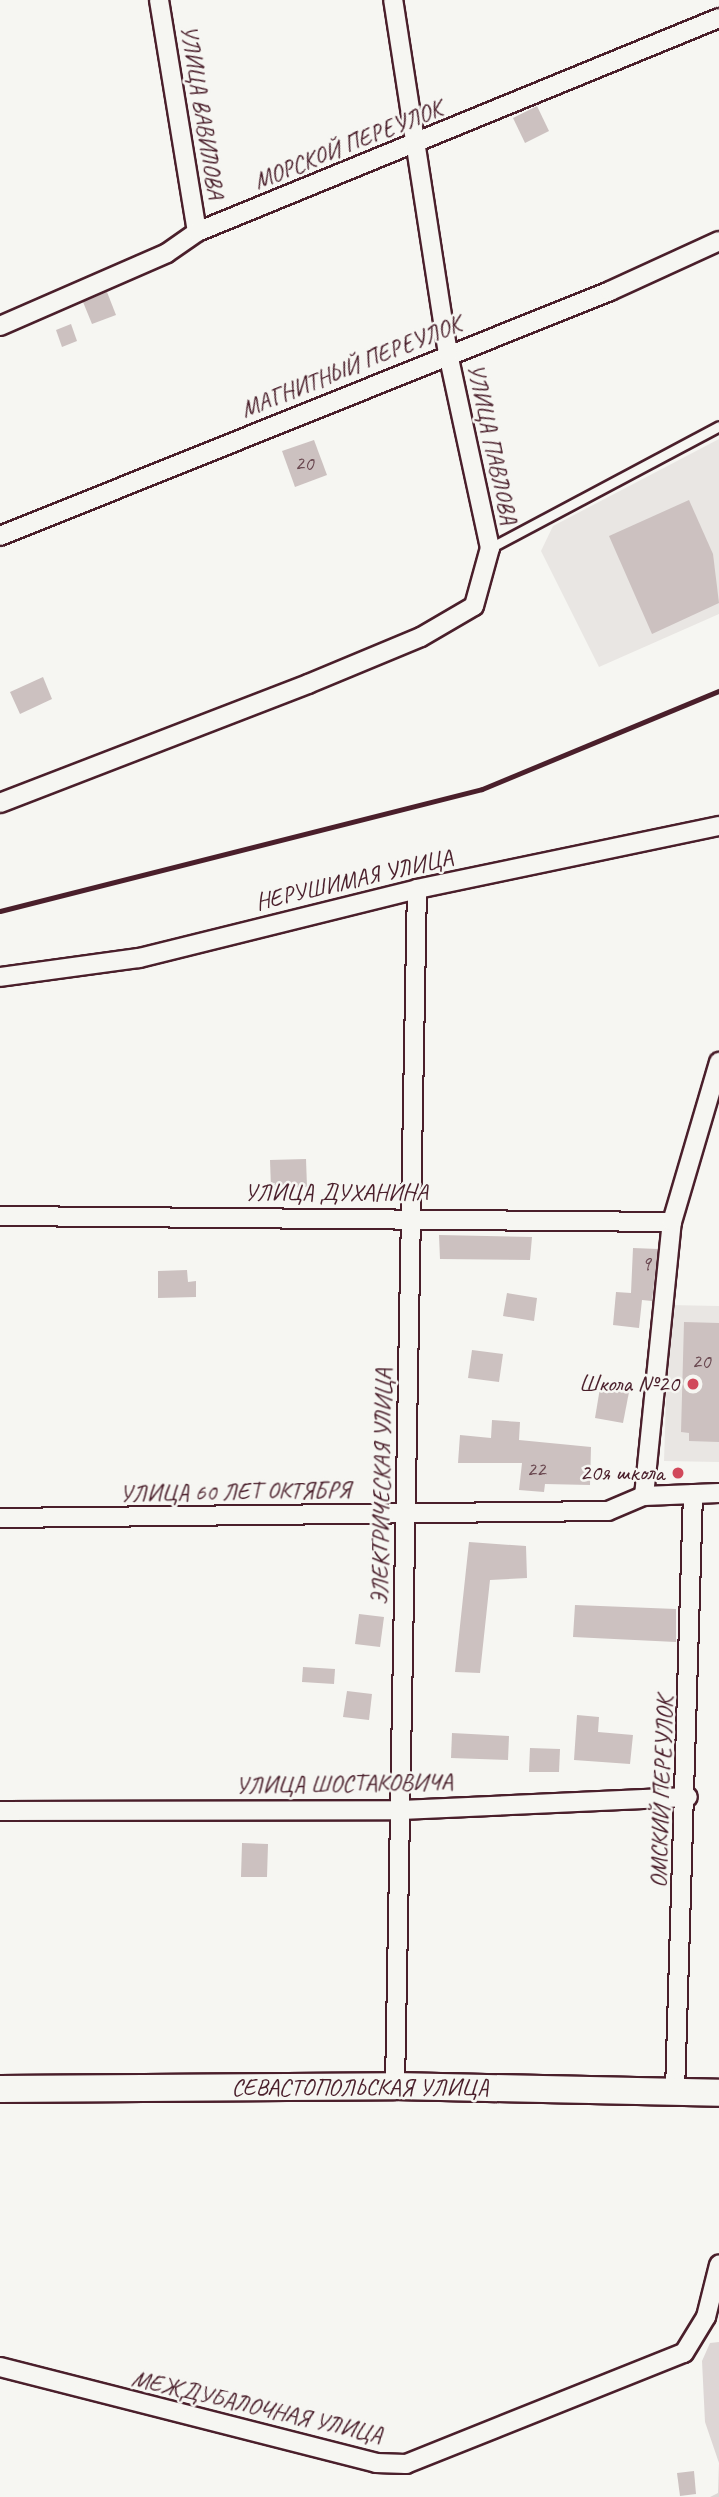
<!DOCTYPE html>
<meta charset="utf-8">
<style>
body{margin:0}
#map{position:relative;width:719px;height:2497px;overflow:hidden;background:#f6f6f2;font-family:Caveat,sans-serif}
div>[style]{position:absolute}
.built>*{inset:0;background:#e9e6e3}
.green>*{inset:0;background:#ddd6d5}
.building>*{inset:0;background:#ccc1c0}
.roads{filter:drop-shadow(2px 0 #4a1f2b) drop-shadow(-2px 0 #4a1f2b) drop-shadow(0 2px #4a1f2b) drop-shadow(0 -2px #4a1f2b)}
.lane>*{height:9px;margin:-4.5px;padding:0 4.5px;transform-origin:4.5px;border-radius:4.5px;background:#f6f6f2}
.street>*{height:18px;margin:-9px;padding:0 9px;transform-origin:9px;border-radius:9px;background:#f6f6f2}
.secondary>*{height:26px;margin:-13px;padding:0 13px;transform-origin:13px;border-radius:13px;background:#f6f6f2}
.rail>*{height:5px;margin:-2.5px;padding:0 2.5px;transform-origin:2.5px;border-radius:2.5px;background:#4a1f2b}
.dots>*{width:19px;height:19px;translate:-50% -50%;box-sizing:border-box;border:4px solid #f6f6f2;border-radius:50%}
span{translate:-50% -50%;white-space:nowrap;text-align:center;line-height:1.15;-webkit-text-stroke:5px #f6f6f2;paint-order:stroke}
.number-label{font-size:21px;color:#6a4850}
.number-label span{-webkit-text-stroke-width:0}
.street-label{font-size:24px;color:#4a1f2b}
.poi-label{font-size:24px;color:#4a1f2b}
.right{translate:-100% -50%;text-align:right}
</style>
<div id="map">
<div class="built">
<div style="clip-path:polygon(719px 439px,719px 614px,599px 667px,541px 551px,553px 526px)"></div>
<div style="clip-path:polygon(669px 1305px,719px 1306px,719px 1462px,664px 1461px)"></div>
</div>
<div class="green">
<div style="clip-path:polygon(719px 2342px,719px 2497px,710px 2497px,718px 2493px,719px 2463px,705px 2422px,702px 2361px,710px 2343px)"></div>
</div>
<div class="building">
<div style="clip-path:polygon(537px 106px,549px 131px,525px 143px,513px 118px)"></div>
<div style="clip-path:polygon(107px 292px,116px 315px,92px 324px,83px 302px)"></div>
<div style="clip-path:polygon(71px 324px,77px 341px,62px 347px,56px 330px)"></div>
<div style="clip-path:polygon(314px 440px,327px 475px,295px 487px,282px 451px)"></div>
<div style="clip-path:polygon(689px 500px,713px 554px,719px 603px,652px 634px,609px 536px)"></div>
<div style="clip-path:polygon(43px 677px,52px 699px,20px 714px,10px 692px)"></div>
<div style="clip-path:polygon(306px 1159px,307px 1187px,271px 1188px,270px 1160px)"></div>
<div style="clip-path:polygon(439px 1235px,532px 1237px,530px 1260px,440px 1259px)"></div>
<div style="clip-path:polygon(633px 1248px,658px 1249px,652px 1301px,642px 1300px,639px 1328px,613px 1325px,616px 1292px,631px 1293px)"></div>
<div style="clip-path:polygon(187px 1270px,188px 1282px,196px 1281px,196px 1297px,158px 1298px,158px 1271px)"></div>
<div style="clip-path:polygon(507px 1293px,537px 1298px,534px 1321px,503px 1316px)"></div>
<div style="clip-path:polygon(684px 1322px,719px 1323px,719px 1442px,689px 1441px,689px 1433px,681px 1432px)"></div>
<div style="clip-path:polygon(472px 1350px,503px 1354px,499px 1382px,468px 1378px)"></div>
<div style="clip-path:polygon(600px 1388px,629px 1392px,623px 1423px,595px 1418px)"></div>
<div style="clip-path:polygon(492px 1420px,520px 1422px,519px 1440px,591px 1447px,590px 1485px,545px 1484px,544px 1492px,519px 1490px,522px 1463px,458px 1463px,460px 1435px,491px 1438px)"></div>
<div style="clip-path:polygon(469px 1542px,526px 1546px,527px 1578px,490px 1580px,480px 1673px,455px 1672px)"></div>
<div style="clip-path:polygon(575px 1605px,676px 1609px,676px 1642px,573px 1637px)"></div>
<div style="clip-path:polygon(359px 1614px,384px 1617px,380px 1647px,355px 1644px)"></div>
<div style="clip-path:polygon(303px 1667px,335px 1669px,334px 1684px,302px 1682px)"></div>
<div style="clip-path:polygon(347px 1691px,372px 1694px,369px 1720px,343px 1717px)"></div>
<div style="clip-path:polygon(577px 1715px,599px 1717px,598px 1732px,633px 1735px,630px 1764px,574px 1760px)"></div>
<div style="clip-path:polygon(452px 1733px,509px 1736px,508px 1760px,451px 1758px)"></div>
<div style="clip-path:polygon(530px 1748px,560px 1749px,559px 1772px,529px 1772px)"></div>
<div style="clip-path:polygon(242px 1843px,268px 1844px,267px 1877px,241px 1877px)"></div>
<div style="clip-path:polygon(694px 2471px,696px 2494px,680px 2496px,677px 2473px)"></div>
</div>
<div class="roads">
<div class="lane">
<div style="left:490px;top:548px;width:259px;rotate:-28deg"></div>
</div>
<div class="street">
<div style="left:159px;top:0;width:235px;rotate:80.7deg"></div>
<div style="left:0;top:326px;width:182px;rotate:-23.6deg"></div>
<div style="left:167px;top:253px;width:37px;rotate:-35deg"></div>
<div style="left:197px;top:232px;width:564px;rotate:-22.29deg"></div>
<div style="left:0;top:536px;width:657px;rotate:-21.88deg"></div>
<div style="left:610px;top:291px;width:120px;rotate:-24.6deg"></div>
<div style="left:0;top:803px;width:330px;rotate:-21.1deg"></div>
<div style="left:308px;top:684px;width:122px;rotate:-22.6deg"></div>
<div style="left:421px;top:637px;width:61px;rotate:-30.3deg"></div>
<div style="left:474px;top:606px;width:60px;rotate:-74.6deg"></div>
<div style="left:490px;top:548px;width:198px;rotate:-102.2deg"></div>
<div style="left:448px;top:354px;width:358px;rotate:-98.8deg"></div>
<div style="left:0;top:977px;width:140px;rotate:-7.8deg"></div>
<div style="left:139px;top:958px;width:286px;rotate:-13.9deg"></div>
<div style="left:417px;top:889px;width:309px;rotate:-11.8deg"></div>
<div style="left:0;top:1216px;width:672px;rotate:0.51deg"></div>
<div style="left:644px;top:1496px;width:275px;rotate:-84.2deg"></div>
<div style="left:672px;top:1222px;width:167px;rotate:-73.6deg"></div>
<div style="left:0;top:1518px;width:608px;rotate:-0.66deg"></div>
<div style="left:608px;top:1511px;width:39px;rotate:-23deg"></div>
<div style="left:644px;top:1496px;width:75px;rotate:-2.3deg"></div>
<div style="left:0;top:1811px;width:401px;rotate:-0.1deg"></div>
<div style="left:401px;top:1810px;width:287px;rotate:-2.6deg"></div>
<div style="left:395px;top:2086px;width:1197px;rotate:-88.95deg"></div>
<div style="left:675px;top:2092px;width:598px;rotate:-88.28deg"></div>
<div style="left:0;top:2367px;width:388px;rotate:14.3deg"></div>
<div style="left:376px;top:2463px;width:30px;rotate:2deg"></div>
<div style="left:406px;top:2464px;width:299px;rotate:-21.8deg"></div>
<div style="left:684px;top:2353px;width:42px;rotate:-58.6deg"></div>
<div style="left:706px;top:2317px;width:54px;rotate:-76deg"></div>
</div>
<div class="secondary">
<div style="left:0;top:2089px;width:395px;rotate:-0.4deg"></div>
<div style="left:395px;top:2086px;width:324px;rotate:1.2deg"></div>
</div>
</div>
<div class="rail">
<div style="left:0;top:911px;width:497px;rotate:-14.2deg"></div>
<div style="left:482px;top:789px;width:256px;rotate:-22.5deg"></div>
</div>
<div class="dots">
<div style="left:693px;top:1384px;background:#d1495b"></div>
<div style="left:678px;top:1473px;background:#d1495b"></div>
</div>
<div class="number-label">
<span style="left:304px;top:463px">20</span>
<span style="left:646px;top:1263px">9</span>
<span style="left:701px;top:1361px">20</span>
<span style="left:536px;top:1469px">22</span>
</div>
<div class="street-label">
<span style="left:202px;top:112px;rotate:81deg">УЛИЦА ВАВИЛОВА</span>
<span style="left:348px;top:145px;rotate:-22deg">МОРСКОЙ ПЕРЕУЛОК</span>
<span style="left:351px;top:367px;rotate:-22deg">МАГНИТНЫЙ ПЕРЕУЛОК</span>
<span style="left:492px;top:444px;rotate:78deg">УЛИЦА ПАВЛОВА</span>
<span style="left:354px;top:880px;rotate:-13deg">НЕРУШИМАЯ УЛИЦА</span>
<span style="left:336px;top:1193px">УЛИЦА ДУХАНИНА</span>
<span style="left:382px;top:1487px;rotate:-89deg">ЭЛЕКТРИЧЕСКАЯ УЛИЦА</span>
<span style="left:235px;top:1492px;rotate:-1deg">УЛИЦА 60 ЛЕТ ОКТЯБРЯ</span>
<span style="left:344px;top:1784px;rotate:-1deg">УЛИЦА ШОСТАКОВИЧА</span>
<span style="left:662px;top:1792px;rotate:-88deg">ОМСКИЙ ПЕРЕУЛОК</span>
<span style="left:360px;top:2088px">СЕВАСТОПОЛЬСКАЯ УЛИЦА</span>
<span style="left:257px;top:2407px;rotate:13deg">МЕЖДУБАЛОЧНАЯ УЛИЦА</span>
</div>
<div class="poi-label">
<span class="right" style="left:679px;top:1384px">Школа №20</span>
<span class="right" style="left:664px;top:1473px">20я школа</span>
</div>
</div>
